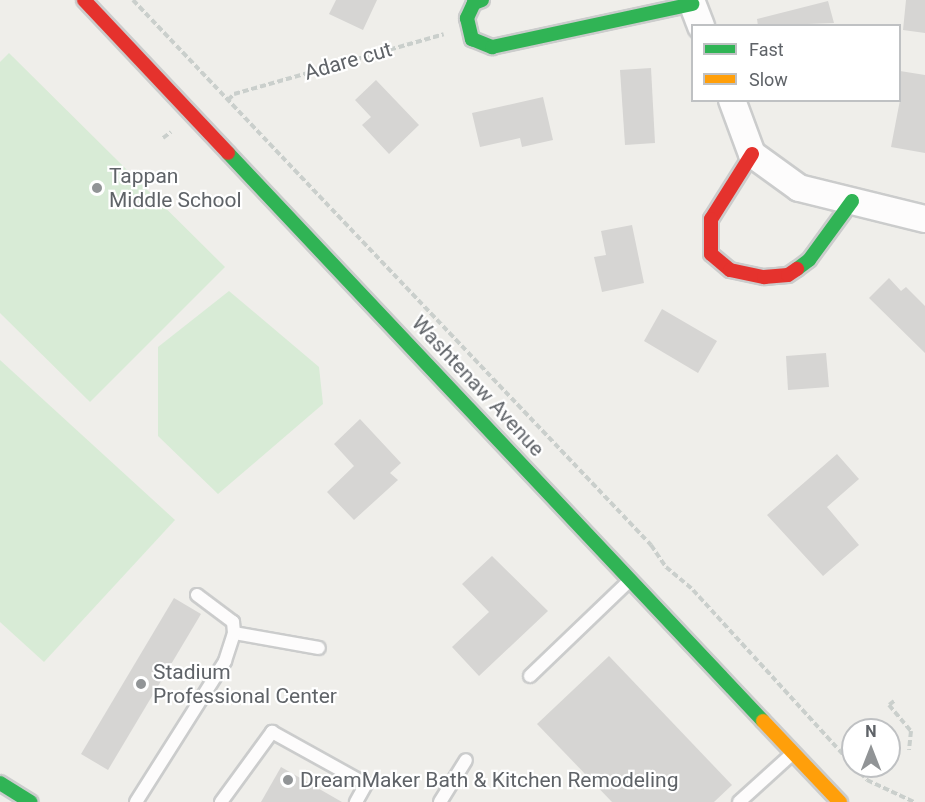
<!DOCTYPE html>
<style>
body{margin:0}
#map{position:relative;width:925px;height:802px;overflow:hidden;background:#efeeea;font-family:Roboto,sans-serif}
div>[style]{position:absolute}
.green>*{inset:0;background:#d8ebd6}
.building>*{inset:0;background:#d6d5d3}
.path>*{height:4px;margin-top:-2px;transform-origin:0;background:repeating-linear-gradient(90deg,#cacfcc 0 6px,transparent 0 9px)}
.roads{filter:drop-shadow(2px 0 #cbcccc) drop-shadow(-2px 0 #cbcccc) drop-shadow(0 2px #cbcccc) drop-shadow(0 -2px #cbcccc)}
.lane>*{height:12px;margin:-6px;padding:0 6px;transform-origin:6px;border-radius:6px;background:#fdfcfc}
.street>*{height:26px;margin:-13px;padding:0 13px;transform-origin:13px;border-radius:13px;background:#fdfcfc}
.fast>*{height:14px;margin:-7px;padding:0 7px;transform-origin:7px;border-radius:7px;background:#30b455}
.slow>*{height:14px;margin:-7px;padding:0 7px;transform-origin:7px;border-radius:7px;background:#ff9f0a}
.jam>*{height:14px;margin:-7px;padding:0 7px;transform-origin:7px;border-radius:7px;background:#e5322d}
.dots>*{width:16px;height:16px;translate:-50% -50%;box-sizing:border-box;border:3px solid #fff;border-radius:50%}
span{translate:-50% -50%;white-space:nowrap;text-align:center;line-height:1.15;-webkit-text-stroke:4.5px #fff;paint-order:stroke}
.street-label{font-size:21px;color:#5f6368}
.poi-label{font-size:21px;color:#5f6368}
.left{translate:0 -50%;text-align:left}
.legend{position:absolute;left:691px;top:24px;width:210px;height:78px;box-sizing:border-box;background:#fff;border:2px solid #bfc1c3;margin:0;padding:8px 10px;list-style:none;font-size:18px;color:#5f6368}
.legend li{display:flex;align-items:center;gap:12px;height:30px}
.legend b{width:30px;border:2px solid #bfc1c3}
.north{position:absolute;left:841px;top:718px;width:60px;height:60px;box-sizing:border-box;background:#fff;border:2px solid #bfc1c3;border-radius:50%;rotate:0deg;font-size:16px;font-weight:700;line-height:24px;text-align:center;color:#5f6368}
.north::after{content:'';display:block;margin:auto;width:21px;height:27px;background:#919496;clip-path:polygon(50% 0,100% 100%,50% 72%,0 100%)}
</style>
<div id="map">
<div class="green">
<div style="clip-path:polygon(9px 53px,225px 267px,90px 402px,0 313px,0 62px)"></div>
<div style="clip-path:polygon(229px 291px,319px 367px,323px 404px,218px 494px,158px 436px,158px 347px)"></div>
<div style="clip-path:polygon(0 360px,175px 520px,44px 662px,0 622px)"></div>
</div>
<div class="building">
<div style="clip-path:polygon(336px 0,377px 0,363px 30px,329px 14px)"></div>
<div style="clip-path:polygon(906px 0,925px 0,925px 33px,903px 30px)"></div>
<div style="clip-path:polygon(828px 1px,834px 23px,758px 26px,757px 19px)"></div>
<div style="clip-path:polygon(651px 68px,655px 143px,625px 145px,620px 70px)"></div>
<div style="clip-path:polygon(900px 71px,925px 75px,925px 153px,891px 147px,900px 100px)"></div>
<div style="clip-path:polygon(376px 80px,419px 125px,389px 154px,362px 125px,371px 117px,355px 100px)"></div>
<div style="clip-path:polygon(543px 97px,553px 140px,522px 147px,520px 138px,480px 147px,472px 113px)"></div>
<div style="clip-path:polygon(632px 225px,644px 283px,602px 292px,594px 257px,606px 255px,601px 231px)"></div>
<div style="clip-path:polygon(889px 278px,901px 291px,906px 287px,925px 306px,925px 353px,869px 298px)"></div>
<div style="clip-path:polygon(662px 309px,717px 341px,698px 373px,644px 341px)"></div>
<div style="clip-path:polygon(826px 353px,829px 387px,788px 390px,786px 356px)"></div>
<div style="clip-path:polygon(360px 419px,401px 463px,390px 473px,398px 480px,354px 520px,327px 492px,354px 466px,334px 444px)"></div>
<div style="clip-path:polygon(837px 454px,859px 479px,827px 507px,859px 545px,823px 576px,767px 515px)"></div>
<div style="clip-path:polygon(492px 556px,548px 611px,479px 676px,452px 647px,489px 612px,462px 584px)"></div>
<div style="clip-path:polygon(174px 598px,201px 614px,108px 770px,81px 754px)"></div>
<div style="clip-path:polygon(609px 656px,732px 785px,714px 802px,612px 802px,537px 724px)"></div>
<div style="clip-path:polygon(281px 767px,342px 802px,261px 802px)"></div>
</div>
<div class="path">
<div style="left:133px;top:0;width:752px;rotate:46.45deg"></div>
<div style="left:651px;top:545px;width:27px;rotate:56deg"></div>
<div style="left:666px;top:567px;width:35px;rotate:40deg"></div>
<div style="left:693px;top:590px;width:237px;rotate:47.6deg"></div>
<div style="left:228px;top:100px;width:8px;rotate:-45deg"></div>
<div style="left:234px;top:94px;width:218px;rotate:-15.9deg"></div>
<div style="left:163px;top:138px;width:10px;rotate:-37deg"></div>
<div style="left:894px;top:701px;width:6px;rotate:141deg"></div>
<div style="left:889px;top:705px;width:34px;rotate:50deg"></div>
<div style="left:911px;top:731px;width:19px;rotate:96deg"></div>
<div style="left:854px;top:766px;width:19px;rotate:47deg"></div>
<div style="left:867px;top:780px;width:52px;rotate:25.1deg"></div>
</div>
<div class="roads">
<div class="lane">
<div style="left:234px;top:633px;width:86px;rotate:10deg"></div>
<div style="left:530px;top:676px;width:137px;rotate:-43.8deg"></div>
<div style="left:136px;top:802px;width:167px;rotate:-57.7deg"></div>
<div style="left:225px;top:661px;width:29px;rotate:-72deg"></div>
<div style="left:234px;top:633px;width:11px;rotate:-95deg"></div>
<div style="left:233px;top:622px;width:45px;rotate:-143.1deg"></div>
<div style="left:221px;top:802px;width:87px;rotate:-53.9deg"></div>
<div style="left:272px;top:732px;width:107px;rotate:29deg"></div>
<div style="left:366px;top:784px;width:21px;rotate:119deg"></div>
<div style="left:440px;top:802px;width:49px;rotate:-58.2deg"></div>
<div style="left:739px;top:802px;width:72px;rotate:-42.2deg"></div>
</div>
<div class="street">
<div style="left:691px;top:0;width:28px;rotate:69deg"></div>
<div style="left:732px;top:100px;width:58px;rotate:69.7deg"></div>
<div style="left:752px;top:154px;width:58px;rotate:35.9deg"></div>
<div style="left:799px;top:188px;width:130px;rotate:13.8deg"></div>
</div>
<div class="fast">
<div style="left:482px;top:0;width:9px;rotate:159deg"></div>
<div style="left:474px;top:3px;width:17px;rotate:115deg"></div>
<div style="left:467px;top:18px;width:22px;rotate:77deg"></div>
<div style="left:472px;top:39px;width:22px;rotate:22deg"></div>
<div style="left:492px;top:47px;width:205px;rotate:-12.1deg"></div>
<div style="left:228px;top:153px;width:780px;rotate:46.71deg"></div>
<div style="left:797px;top:269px;width:15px;rotate:-37deg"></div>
<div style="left:809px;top:260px;width:73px;rotate:-53.9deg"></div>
<div style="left:0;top:783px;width:36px;rotate:32deg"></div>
</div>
<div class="slow">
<div style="left:763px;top:721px;width:112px;rotate:46.5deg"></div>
</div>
<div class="jam">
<div style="left:84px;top:0;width:210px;rotate:46.7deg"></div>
<div style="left:752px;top:154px;width:77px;rotate:122.2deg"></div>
<div style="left:711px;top:219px;width:35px;rotate:90deg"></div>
<div style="left:711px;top:254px;width:25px;rotate:40deg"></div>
<div style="left:730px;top:270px;width:35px;rotate:12deg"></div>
<div style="left:764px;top:277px;width:24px;rotate:-5deg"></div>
<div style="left:788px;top:275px;width:11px;rotate:-34deg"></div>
</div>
</div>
<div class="dots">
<div style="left:97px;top:188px;background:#919496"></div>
<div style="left:141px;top:684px;background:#919496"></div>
<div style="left:288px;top:780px;background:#919496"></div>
</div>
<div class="street-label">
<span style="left:348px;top:61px;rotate:-16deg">Adare cut</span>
<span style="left:478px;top:386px;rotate:47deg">Washtenaw Avenue</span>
</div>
<div class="poi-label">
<span class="left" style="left:109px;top:188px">Tappan<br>Middle School</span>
<span class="left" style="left:153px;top:684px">Stadium<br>Professional Center</span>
<span class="left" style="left:300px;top:780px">DreamMaker Bath &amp; Kitchen Remodeling</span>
</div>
<ul class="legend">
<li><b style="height:8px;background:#30b455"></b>Fast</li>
<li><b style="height:8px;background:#ff9f0a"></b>Slow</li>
</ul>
<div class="north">N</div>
</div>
